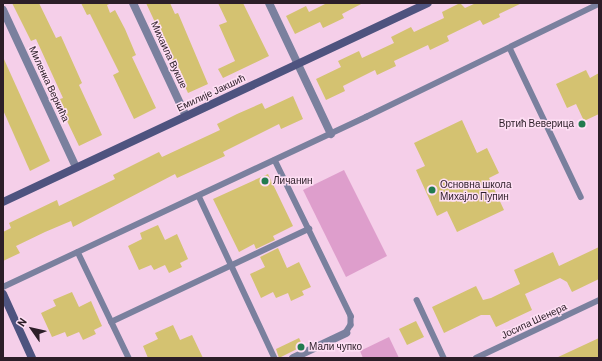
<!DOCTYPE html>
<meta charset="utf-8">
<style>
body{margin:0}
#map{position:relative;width:602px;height:361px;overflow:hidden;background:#f5cfe9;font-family:Barlow,sans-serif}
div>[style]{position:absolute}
.green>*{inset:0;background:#de9ecc}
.building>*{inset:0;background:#d4c271}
.lane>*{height:5.5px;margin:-2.75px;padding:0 2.75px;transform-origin:2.75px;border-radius:2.75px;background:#7a809e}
.street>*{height:8px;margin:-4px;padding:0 4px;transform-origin:4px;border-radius:4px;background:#7a809e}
.secondary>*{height:8px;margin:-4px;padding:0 4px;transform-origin:4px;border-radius:4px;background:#4e537f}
.dots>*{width:11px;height:11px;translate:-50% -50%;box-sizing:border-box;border:2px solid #fedff4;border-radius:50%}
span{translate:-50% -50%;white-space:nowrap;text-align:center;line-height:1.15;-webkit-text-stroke:3px #fedff4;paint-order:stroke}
.street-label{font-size:10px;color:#2c1e28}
.poi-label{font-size:10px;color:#2c1e28}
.right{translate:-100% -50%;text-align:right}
.left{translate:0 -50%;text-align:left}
.frame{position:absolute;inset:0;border:4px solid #2c1e28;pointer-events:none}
.north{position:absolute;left:12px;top:309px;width:40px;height:40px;-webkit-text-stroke:3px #fedff4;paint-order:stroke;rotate:304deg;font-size:11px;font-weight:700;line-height:16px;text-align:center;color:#2c1e28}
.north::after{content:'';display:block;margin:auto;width:14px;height:18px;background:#2c1e28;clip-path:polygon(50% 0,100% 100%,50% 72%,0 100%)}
</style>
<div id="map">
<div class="green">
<div style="clip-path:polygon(344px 170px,387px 256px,346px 277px,303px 190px)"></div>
<div style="clip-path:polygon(389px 337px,399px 358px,363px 358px,360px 351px)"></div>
</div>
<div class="building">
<div style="clip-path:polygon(12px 3px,39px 3px,56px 38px,61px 36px,82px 83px,79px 85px,102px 135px,79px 146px,57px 100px,63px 98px,36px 39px,31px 41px)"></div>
<div style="clip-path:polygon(81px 3px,112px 3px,107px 5px,110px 13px,115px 10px,125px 29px,136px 55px,132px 57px,156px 108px,134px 119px,113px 75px,119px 72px,90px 14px,87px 15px)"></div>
<div style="clip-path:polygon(146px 3px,170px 3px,175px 14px,178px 13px,208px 84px,188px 93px)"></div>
<div style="clip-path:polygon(218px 3px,243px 3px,269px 56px,223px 78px,218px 69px,235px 61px,219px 25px,227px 22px)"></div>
<div style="clip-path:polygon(327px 3px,363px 3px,342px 14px,344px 18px,323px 28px,320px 22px,295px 34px,286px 16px,306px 6px,309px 12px)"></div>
<div style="clip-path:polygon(460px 3px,465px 8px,476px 3px,522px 3px,499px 14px,500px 17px,483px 25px,480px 20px,447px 36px,449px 41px,430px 50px,428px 45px,394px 61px,396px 66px,377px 75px,375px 70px,343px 86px,345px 91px,326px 100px,316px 79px,341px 67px,338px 61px,359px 51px,362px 58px,394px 43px,391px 37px,411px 27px,414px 32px,444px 18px,442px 12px)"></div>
<div style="clip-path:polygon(3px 57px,50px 161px,30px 171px,3px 110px)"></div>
<div style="clip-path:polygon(586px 70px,590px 78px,599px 73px,599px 114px,584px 121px,576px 104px,567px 108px,556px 84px)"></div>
<div style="clip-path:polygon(293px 96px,303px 119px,281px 129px,279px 124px,223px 152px,225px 156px,177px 178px,175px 174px,73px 227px,71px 221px,45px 232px,16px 246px,20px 253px,3px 261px,3px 232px,11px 228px,9px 223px,57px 200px,59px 206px,115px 179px,113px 175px,159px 152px,162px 157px,220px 130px,217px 124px,237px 114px,262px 103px,265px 109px)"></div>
<div style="clip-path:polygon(462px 120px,477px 153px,487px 148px,499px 173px,489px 178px,504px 210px,457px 232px,447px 211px,437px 216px,416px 170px,425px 166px,414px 143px)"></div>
<div style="clip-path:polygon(268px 174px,293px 226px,273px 236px,275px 240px,256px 249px,254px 244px,239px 252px,213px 199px)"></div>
<div style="clip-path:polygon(158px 225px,165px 240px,177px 234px,188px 259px,180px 263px,182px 267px,169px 273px,165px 265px,154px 270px,151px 265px,139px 270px,128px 246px,142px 239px,140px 233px)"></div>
<div style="clip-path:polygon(599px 247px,599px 279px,572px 292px,567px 282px,560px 278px,525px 294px,532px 310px,496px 327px,490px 315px,481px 315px,444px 333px,432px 307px,476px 286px,483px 300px,491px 298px,520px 284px,514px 270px,553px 252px,559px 266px)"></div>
<div style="clip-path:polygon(278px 248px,287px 268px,299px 262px,311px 287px,302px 291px,304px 295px,291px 301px,288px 293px,276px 298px,273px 292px,261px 298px,250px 274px,265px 267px,260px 257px)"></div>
<div style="clip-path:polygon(72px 292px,79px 307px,91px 301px,102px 326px,94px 330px,96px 334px,83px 340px,79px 332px,67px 337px,65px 332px,52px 337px,41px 313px,56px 306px,53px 300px)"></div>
<div style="clip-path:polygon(416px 321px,424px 337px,407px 345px,399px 329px)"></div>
<div style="clip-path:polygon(173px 325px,180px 340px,192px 335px,203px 358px,148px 358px,143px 346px,158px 339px,155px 333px)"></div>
<div style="clip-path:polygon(299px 338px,303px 346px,279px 358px,276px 349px)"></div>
<div style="clip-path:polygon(599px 338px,599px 358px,556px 358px)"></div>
</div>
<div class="lane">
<div style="left:510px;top:48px;width:165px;rotate:64.5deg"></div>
<div style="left:275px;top:160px;width:174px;rotate:64deg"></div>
<div style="left:351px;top:316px;width:9px;rotate:90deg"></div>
<div style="left:351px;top:325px;width:9px;rotate:122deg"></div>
<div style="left:199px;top:196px;width:179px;rotate:64.9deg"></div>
<div style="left:78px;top:252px;width:118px;rotate:64.3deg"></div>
<div style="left:3px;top:287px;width:401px;rotate:-25.1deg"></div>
<div style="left:366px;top:117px;width:259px;rotate:-25.9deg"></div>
<div style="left:417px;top:300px;width:64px;rotate:65deg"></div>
<div style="left:111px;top:322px;width:219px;rotate:-25.2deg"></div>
<div style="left:476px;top:358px;width:136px;rotate:-25.2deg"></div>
</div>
<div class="street">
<div style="left:133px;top:3px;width:125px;rotate:64.9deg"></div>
<div style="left:269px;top:3px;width:145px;rotate:64.7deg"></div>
<div style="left:3px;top:10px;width:173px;rotate:65.1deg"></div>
<div style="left:293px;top:358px;width:59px;rotate:-25.3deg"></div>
</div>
<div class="secondary">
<div style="left:3px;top:202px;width:469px;rotate:-25.1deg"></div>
<div style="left:3px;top:294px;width:70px;rotate:65.6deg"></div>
</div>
<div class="dots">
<div style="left:582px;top:124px;background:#217b4f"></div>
<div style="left:265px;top:181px;background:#217b4f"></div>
<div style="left:432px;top:190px;background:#217b4f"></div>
<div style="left:301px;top:347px;background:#217b4f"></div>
</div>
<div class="street-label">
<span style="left:169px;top:55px;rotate:65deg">Михаила Вукше</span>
<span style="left:49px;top:84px;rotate:65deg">Миленка Веркића</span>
<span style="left:211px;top:93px;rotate:-25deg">Емилије Јакшић</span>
<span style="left:534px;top:321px;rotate:-25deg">Јосипа Шенера</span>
</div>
<div class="poi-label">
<span class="right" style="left:574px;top:124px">Вртић Веверица</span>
<span class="left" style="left:273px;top:181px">Личанин</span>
<span class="left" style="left:440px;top:190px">Основна школа<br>Михајло Пупин</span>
<span class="left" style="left:309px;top:347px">Мали чупко</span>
</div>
<div class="frame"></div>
<div class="north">N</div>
</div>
